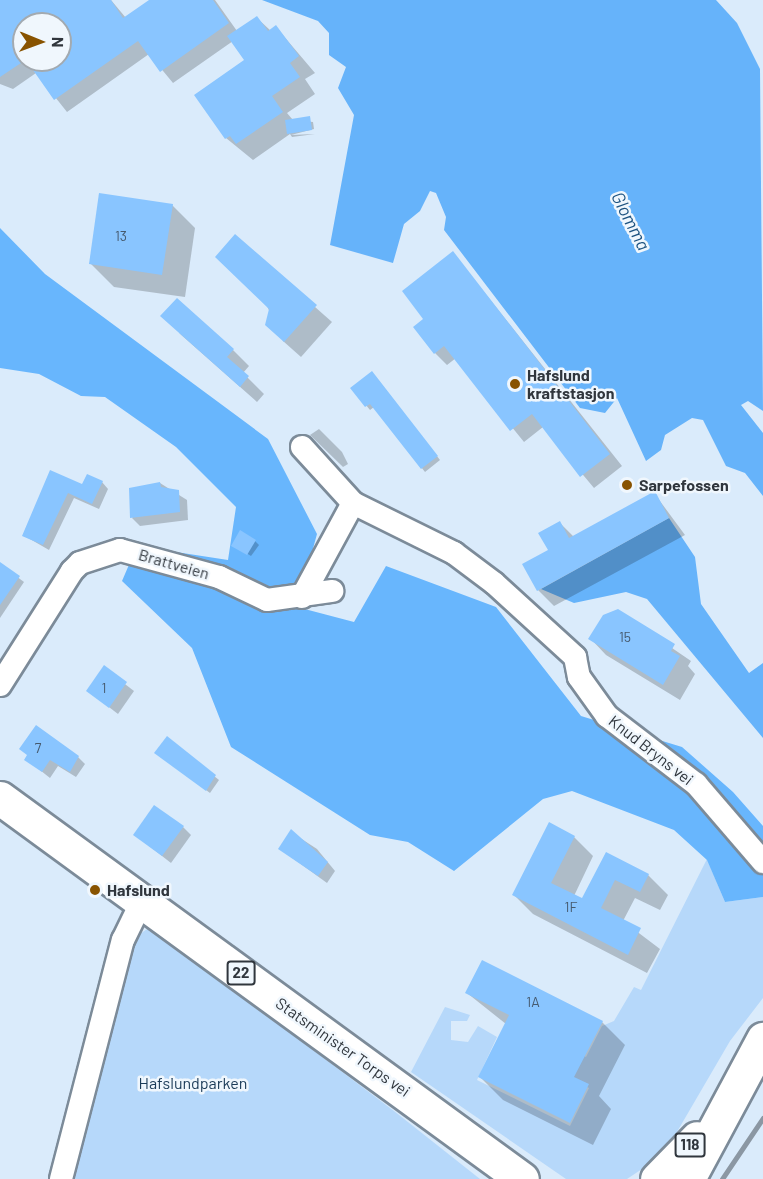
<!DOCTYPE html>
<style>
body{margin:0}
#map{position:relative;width:763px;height:1179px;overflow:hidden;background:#daebfb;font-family:Barlow,sans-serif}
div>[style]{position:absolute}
.green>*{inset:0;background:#b6d8fa}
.forest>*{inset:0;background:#68b6fd}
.water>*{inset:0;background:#66b3fa}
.shadow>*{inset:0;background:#0003}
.building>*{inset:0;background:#89c5ff}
.roads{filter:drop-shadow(2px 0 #7c8b99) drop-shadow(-2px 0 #7c8b99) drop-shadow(0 2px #7c8b99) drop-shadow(0 -2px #7c8b99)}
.minor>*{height:22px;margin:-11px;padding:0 11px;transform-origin:11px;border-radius:11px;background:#fff}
.primary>*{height:33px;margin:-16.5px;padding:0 16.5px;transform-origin:16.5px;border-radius:16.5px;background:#fff}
.trunk>*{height:33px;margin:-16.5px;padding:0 16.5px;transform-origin:16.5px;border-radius:16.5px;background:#fff}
.rail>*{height:4.5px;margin:-2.25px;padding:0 2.25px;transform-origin:2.25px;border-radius:2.25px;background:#8b97a3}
.dots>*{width:16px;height:16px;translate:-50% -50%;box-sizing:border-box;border:3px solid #f0f7fd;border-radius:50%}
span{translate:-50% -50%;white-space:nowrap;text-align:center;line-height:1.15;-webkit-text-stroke:5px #f0f7fd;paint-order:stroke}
.number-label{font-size:14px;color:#465a6e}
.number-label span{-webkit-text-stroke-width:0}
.shield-label span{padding:2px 4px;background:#f0f7fd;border:2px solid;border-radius:4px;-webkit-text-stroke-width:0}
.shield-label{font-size:15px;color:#30363d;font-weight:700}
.poi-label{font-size:16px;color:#30363d;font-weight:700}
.left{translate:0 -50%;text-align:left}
.street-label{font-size:16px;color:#30363d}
.park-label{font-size:16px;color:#1b3b58}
.water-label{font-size:18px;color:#1d5381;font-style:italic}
.north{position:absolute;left:12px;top:12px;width:60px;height:60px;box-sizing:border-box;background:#f0f7fd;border:2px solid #a3aab0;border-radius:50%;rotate:91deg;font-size:16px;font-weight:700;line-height:24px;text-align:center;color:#30363d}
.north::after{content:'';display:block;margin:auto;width:21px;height:27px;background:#885300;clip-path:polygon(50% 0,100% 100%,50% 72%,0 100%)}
</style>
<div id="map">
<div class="green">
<div style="clip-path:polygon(707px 859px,725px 902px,763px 897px,763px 998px,730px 1041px,674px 1137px,642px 1169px,627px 1179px,566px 1179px,411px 1072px,445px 1007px,470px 1015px,467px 1021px,451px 1021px,451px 1040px,468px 1042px,478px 1026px,497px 1037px,477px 1080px,570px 1126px,589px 1088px,556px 1071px,567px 1048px,586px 1057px,602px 1026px,614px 1021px,634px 987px,641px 990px)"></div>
<div style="clip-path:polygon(150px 927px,394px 1111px,480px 1179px,69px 1179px,130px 941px)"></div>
</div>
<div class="forest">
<div style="clip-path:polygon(0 228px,45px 274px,268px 439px,317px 534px,297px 607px,354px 622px,386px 566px,496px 607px,581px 716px,682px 747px,733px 792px,763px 826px,763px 897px,725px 902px,707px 860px,674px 830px,572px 791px,543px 799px,454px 871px,408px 842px,370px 835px,231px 747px,192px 648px,122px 581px,137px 546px,228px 560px,236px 507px,176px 447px,105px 397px,81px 396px,39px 374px,0 368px)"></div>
</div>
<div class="water">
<div style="clip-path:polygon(262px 0,716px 0,737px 23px,760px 69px,763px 411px,748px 401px,741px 405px,763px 433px,763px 496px,745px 473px,726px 466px,703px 420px,692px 418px,665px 435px,661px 450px,646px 461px,617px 398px,605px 413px,580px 408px,444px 230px,446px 217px,436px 193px,430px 191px,420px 211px,404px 224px,393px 263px,330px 245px,354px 115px,338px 88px,346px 67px,329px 55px,329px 33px,318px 21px)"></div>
<div style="clip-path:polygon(669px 518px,695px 557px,701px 604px,749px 673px,763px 663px,763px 738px,647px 599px,626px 592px,574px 603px,541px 589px)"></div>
</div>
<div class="shadow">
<div style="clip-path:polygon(evenodd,0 0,111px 0,126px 18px,152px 0,215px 0,237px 31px,257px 18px,271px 31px,276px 27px,315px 73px,305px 79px,315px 94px,287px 113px,293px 120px,313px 122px,314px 129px,291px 135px,315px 134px,292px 137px,290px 134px,253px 160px,226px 138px,246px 61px,233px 41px,173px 83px,149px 54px,67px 112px,36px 73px,13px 89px,0 84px,0 0,24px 24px,60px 24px,60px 60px,24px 60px,24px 24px)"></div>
<div style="clip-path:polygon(172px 205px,195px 228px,185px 297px,114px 287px,91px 264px)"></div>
<div style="clip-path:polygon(235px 236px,332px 322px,301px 357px,283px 341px)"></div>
<div style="clip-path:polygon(453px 253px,622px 466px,594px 488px,543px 427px,524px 442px,456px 358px,447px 365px,435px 353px,426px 319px)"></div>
<div style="clip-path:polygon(179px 333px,233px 350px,249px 366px,243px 373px,264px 394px,257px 402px)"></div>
<div style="clip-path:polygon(375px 376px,440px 460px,425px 472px,374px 407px,370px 410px,352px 388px)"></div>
<div style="clip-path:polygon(319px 429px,342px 452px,348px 464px,343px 467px,310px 435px)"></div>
<div style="clip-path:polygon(51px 472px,83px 486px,102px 482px,108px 489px,99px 509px,74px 498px,49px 550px,23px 535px)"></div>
<div style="clip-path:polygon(160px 483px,187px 500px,188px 520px,140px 526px,132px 518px)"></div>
<div style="clip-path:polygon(654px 493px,685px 535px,554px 606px,538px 590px,560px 523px,574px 537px)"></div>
<div style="clip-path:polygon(255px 541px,259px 545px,251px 556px,235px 546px)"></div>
<div style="clip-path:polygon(0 564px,24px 582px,0 618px)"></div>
<div style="clip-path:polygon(618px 611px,691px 661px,688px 666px,695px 674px,680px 700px,606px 655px,590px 638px)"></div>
<div style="clip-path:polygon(104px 668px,134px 691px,118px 714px,88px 691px)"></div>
<div style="clip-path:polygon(167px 738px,219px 780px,210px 793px,160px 756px)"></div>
<div style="clip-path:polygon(78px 757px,85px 764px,76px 777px,58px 766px,50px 778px,26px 759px)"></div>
<div style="clip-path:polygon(183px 827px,191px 835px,171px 863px,135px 835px)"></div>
<div style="clip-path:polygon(291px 832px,317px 849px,335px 871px,327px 883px,280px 849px)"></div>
<div style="clip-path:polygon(574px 837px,593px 856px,574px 896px,583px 901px,606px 854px,648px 875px,668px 895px,660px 910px,635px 898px,623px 921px,660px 949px,647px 973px,533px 914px,514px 895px)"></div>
<div style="clip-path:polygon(467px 993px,602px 1022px,625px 1045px,599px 1096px,611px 1109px,593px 1145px,503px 1100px,480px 1077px,506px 1024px)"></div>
</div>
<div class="building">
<div style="clip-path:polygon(0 0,111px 0,123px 18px,149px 0,213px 0,229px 23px,160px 72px,138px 41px,54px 100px,26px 60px,60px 60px,60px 24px,24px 24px,24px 61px,0 77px)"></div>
<div style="clip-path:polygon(257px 16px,268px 31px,276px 25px,299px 56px,290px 63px,300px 77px,272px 96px,283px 112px,236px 144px,230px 136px,225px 139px,194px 95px,244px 60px,227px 36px)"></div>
<div style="clip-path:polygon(310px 116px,312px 130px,287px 134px,285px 120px)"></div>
<div style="clip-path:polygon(99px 193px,173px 204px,162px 275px,89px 264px)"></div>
<div style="clip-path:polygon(235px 234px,317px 305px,284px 342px,265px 325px,269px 309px,215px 257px)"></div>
<div style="clip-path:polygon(453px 251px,610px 454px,580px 477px,532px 414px,510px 431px,444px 346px,434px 354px,413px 327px,423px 319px,402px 291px)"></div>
<div style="clip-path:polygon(177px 298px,234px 349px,227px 357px,249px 376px,240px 387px,160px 316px)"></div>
<div style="clip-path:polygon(372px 371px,438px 456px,421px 469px,370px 404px,365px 407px,350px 388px)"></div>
<div style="clip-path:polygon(50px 470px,82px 484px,87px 474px,103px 481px,92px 504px,68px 493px,43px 545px,22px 536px)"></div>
<div style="clip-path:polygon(160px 482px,161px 487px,179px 490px,180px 512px,130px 518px,129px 488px)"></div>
<div style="clip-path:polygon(655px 491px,669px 518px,537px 591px,522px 564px,548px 550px,538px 533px,560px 521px,569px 538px)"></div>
<div style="clip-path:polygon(240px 530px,256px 540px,247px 555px,231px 546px)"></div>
<div style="clip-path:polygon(0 562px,20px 576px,0 605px)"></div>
<div style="clip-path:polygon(618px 609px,675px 644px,671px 651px,680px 656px,663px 685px,588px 639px,603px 615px)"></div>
<div style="clip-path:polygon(104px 665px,127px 682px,109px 708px,86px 691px)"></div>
<div style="clip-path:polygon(36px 725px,79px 756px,70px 772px,50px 760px,42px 772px,24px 760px,27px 755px,19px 749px)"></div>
<div style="clip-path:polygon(167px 736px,216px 775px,206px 791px,154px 753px)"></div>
<div style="clip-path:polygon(154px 805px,184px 826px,162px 856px,133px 835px)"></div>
<div style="clip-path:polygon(549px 822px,575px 836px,551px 883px,582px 898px,606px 852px,649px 874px,640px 892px,615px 880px,601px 908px,641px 928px,628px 955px,512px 895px)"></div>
<div style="clip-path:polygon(291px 829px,328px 862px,318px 876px,278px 849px)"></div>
<div style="clip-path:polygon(482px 960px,603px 1021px,574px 1077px,589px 1084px,570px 1123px,478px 1077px,509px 1015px,465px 993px)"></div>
</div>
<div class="roads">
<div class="minor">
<div style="left:302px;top:447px;width:76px;rotate:47.7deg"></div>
<div style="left:353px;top:503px;width:113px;rotate:26.3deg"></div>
<div style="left:454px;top:553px;width:50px;rotate:36.9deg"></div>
<div style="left:494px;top:583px;width:110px;rotate:42.4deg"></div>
<div style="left:575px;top:657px;width:20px;rotate:79deg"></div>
<div style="left:579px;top:677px;width:48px;rotate:54.3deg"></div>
<div style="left:607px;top:716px;width:112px;rotate:37.4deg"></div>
<div style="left:696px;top:784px;width:103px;rotate:49.3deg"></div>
<div style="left:302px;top:597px;width:107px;rotate:-61.5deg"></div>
<div style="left:0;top:685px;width:135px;rotate:-57.7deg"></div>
<div style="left:72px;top:571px;width:11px;rotate:-45deg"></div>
<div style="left:80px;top:563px;width:42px;rotate:-18deg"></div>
<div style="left:120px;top:550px;width:103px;rotate:15.3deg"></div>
<div style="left:219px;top:577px;width:53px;rotate:25.6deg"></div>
<div style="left:267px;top:600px;width:66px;rotate:-7.9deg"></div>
<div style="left:61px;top:1179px;width:247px;rotate:-75.5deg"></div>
<div style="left:123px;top:940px;width:46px;rotate:-64deg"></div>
</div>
<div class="primary">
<div style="left:657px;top:1179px;width:57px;rotate:-45.7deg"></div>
<div style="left:688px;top:1179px;width:159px;rotate:-61.8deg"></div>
</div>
<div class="trunk">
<div style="left:0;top:798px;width:646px;rotate:36.13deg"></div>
</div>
</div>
<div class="rail">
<div style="left:722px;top:1179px;width:73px;rotate:-56.1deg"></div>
</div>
<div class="dots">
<div style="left:515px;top:384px;background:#885300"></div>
<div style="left:627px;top:485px;background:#885300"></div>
<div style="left:95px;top:890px;background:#885300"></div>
</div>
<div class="number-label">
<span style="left:121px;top:236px">13</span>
<span style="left:625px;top:637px">15</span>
<span style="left:104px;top:688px">1</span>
<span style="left:38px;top:748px">7</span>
<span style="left:571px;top:907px">1F</span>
<span style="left:533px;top:1002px">1A</span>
</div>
<div class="shield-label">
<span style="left:241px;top:973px">22</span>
<span style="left:690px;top:1145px">118</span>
</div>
<div class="poi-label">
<span class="left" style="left:527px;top:384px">Hafslund<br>kraftstasjon</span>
<span class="left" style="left:639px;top:485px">Sarpefossen</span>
<span class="left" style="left:107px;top:890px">Hafslund</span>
</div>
<div class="street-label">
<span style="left:174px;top:564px;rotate:16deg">Brattveien</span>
<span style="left:651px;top:750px;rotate:38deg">Knud Bryns vei</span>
<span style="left:343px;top:1047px;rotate:35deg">Statsminister Torps vei</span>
</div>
<div class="park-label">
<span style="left:193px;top:1083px">Hafslundparken</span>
</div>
<div class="water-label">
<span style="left:631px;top:221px;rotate:63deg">Glomma</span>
</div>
<div class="north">N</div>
</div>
